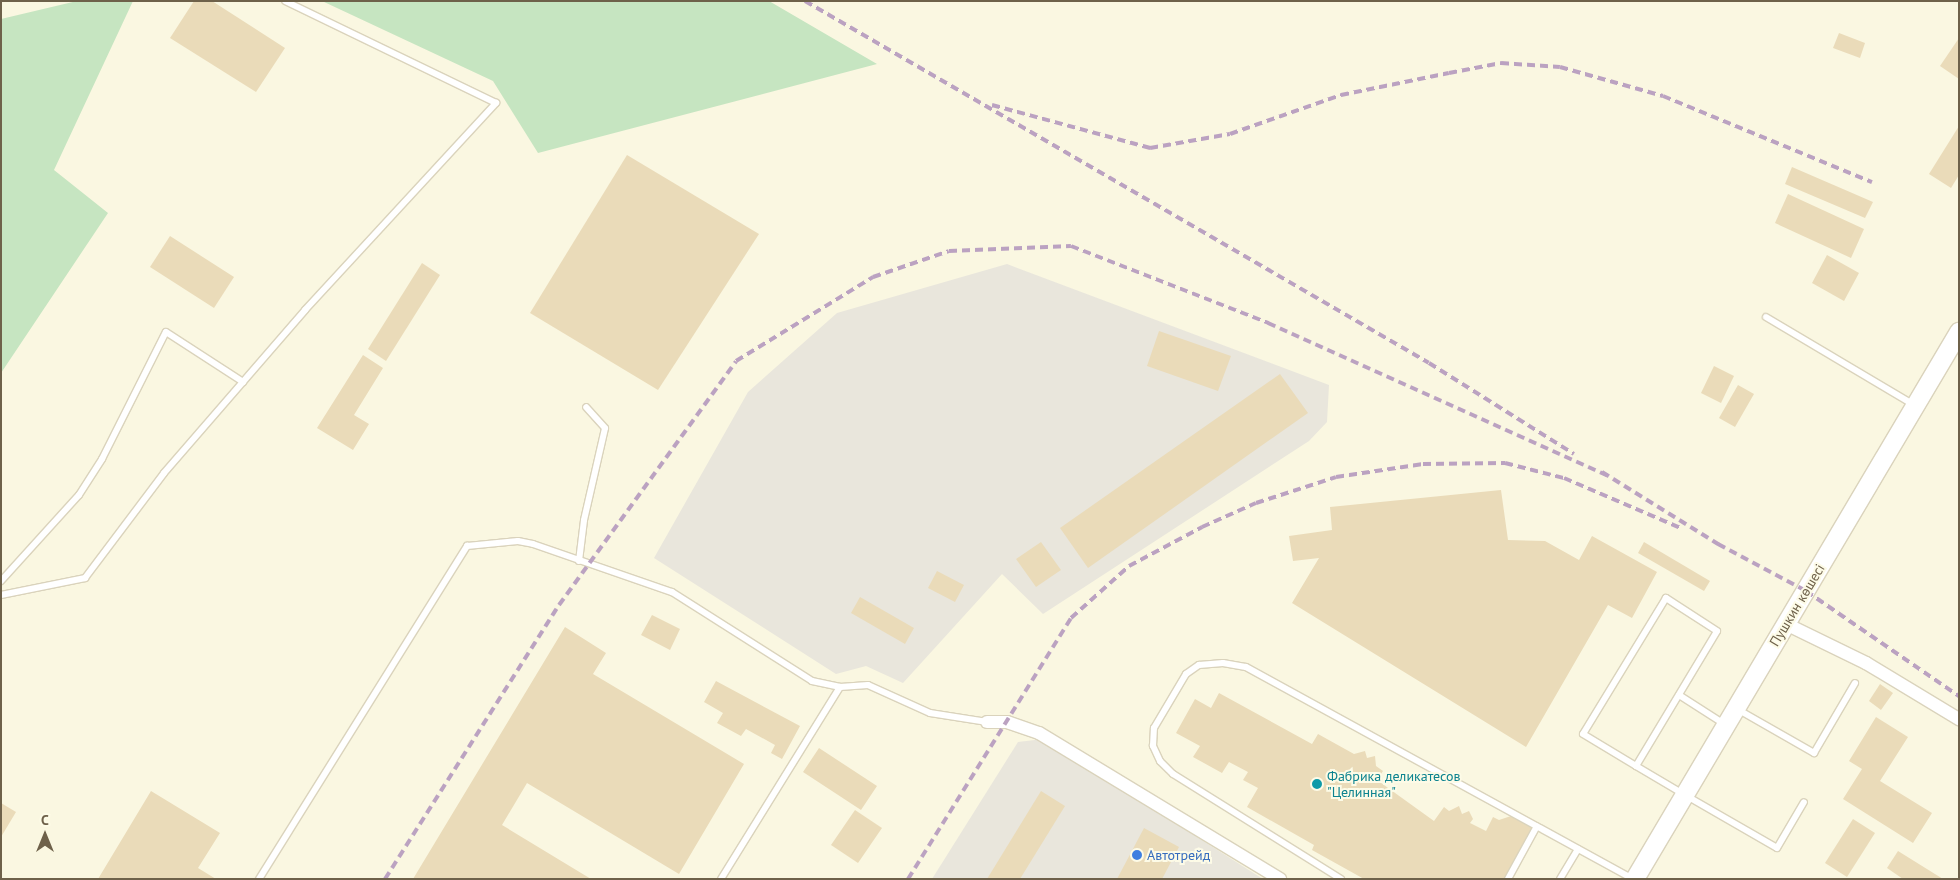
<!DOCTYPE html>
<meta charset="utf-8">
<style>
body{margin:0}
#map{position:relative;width:1960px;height:880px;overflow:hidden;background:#faf7e1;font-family:"PT Sans",sans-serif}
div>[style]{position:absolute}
.industrial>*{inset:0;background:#e9e6dc}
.green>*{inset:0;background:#c6e5c1}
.building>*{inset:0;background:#eadbb9}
.roads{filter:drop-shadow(1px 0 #dad3bc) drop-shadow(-1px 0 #dad3bc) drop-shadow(0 1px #dad3bc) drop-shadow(0 -1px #dad3bc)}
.lane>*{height:6px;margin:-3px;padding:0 3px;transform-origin:3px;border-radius:3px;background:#fff}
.street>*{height:12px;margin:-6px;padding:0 6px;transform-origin:6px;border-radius:6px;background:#fff}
.secondary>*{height:18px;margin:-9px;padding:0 9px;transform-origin:9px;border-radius:9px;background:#fff}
.rail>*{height:4px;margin-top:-2px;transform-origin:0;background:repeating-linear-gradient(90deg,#bba2c1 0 8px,transparent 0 13px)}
.dots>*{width:14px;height:14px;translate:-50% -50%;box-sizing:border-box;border:2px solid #fdfbe7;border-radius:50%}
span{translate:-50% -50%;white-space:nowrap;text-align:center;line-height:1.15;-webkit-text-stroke:4px #fdfbe7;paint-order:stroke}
.street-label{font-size:14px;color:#6e614a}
.culture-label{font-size:14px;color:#0d838f}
.left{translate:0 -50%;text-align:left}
.shop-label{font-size:14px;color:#366cbe}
.frame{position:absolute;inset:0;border:2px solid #6e614a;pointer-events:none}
.north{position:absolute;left:20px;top:810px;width:50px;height:50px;-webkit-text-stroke:4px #fdfbe7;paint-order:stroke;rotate:0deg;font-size:14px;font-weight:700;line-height:20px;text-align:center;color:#6e614a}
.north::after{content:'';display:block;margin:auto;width:18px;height:22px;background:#6e614a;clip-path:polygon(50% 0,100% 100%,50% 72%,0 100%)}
</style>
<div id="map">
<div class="industrial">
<div style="clip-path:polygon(1007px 264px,1329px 385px,1327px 422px,1309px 441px,1043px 614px,1002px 574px,903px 683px,866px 666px,836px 674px,654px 558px,748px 392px,837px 313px)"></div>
<div style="clip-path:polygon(1043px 739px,1263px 879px,932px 879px,1018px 742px)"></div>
</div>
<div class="green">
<div style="clip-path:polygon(77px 1px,133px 1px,54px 170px,108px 213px,1px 373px,1px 19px)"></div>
<div style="clip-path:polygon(322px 1px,769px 1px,877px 64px,538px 153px,493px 81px)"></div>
</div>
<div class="building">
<div style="clip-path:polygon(194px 1px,212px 1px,285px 48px,256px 92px,170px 38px)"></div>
<div style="clip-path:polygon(1839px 33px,1865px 43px,1860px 58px,1833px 48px)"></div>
<div style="clip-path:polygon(1959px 38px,1959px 79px,1940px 66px)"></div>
<div style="clip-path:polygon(1959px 126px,1959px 175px,1951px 188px,1929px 174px)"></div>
<div style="clip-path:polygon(627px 155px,759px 234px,658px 390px,530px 313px)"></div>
<div style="clip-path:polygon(1792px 167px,1873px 202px,1865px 218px,1785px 184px)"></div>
<div style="clip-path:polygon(1788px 194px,1864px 229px,1851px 258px,1775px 223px)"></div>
<div style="clip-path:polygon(170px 236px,234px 277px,214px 308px,150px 267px)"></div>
<div style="clip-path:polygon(1827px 255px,1859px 273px,1844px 301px,1812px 283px)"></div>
<div style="clip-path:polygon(422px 263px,440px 275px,386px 361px,368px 349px)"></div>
<div style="clip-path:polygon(1159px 331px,1231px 356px,1218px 391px,1147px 366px)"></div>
<div style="clip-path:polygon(363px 355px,383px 368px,354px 415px,369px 424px,353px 450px,317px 428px)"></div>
<div style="clip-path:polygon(1714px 366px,1734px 376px,1721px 403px,1701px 393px)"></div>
<div style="clip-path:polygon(1280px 374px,1308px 413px,1088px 568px,1060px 528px)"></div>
<div style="clip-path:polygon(1738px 385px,1754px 394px,1735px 427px,1719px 418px)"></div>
<div style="clip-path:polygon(1501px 490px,1508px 540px,1545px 541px,1579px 560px,1592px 536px,1657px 572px,1632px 618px,1608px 605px,1526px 747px,1292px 603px,1319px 558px,1293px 561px,1289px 536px,1332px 530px,1330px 507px)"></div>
<div style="clip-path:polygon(1041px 542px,1061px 570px,1036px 587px,1016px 559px)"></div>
<div style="clip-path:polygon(1644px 542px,1710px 581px,1704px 591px,1638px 553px)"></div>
<div style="clip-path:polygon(937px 571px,964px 585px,955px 602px,928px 588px)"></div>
<div style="clip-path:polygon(860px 597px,914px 628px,905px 644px,851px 613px)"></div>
<div style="clip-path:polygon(652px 615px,680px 629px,670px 650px,641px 635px)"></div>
<div style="clip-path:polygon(565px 627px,606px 653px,593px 674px,744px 764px,679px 874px,527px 783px,502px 825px,591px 879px,413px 879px)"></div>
<div style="clip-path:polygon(716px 681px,800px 726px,782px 759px,771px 753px,775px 745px,746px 729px,741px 736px,717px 723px,723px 713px,704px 702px)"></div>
<div style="clip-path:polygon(1880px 684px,1893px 693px,1881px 710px,1869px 701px)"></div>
<div style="clip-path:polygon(1219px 693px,1312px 744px,1318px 734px,1354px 754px,1365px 751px,1367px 758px,1375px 756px,1376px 766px,1383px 771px,1377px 780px,1434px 821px,1444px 807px,1449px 811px,1459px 806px,1462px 814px,1469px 811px,1473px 819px,1470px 823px,1486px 831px,1493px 817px,1499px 820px,1514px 815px,1534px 825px,1504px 879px,1364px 879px,1312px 850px,1314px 845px,1247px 807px,1258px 788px,1243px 780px,1248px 772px,1229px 762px,1222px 773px,1193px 757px,1200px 746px,1176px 733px,1195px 699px,1211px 708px)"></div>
<div style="clip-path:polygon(1876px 717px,1908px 737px,1880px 781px,1932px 813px,1913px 843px,1843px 799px,1862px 769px,1849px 761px)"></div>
<div style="clip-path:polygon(819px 748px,877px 786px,861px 810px,803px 772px)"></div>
<div style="clip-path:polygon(151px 791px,220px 833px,198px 868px,216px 879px,98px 879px)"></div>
<div style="clip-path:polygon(1041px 791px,1065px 806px,1020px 879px,987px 879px)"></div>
<div style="clip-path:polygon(1px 803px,16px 812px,1px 837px)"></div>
<div style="clip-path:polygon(855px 810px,882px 828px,858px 863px,831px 845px)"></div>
<div style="clip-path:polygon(1853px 819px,1875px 833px,1847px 877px,1825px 863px)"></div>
<div style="clip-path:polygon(1144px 828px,1179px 847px,1162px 879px,1117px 879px)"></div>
<div style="clip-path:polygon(1898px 851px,1943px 879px,1903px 879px,1887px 868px)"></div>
</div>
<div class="roads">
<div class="lane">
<div style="left:1766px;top:317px;width:172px;rotate:30.7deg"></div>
<div style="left:579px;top:561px;width:41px;rotate:-83deg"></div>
<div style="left:584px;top:520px;width:94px;rotate:-77.1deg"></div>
<div style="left:605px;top:428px;width:28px;rotate:-132deg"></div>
<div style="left:1px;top:581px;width:116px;rotate:-47.8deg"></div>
<div style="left:79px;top:495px;width:43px;rotate:-57.4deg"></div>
<div style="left:102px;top:459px;width:142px;rotate:-63.3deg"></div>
<div style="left:166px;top:332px;width:92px;rotate:33deg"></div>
<div style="left:1px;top:595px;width:86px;rotate:-11.4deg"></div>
<div style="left:85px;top:578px;width:131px;rotate:-53deg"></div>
<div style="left:164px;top:473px;width:216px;rotate:-49.1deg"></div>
<div style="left:305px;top:310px;width:282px;rotate:-47.3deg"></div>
<div style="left:496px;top:103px;width:234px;rotate:-154.2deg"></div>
<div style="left:1679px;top:695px;width:56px;rotate:32.6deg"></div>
<div style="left:1737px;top:709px;width:89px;rotate:29.7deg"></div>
<div style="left:1814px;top:753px;width:81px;rotate:-59.6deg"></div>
<div style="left:1636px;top:766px;width:157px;rotate:-59deg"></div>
<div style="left:1717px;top:631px;width:61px;rotate:-147.1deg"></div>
<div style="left:1666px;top:598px;width:159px;rotate:121.4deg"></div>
<div style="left:1583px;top:734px;width:62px;rotate:31.1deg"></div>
<div style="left:1636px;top:766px;width:57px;rotate:30.6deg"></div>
<div style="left:1685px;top:795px;width:106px;rotate:29.9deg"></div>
<div style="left:1777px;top:848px;width:53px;rotate:-59.6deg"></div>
<div style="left:259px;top:879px;width:393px;rotate:-58deg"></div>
<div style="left:467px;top:546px;width:51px;rotate:-5.6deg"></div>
<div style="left:518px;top:541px;width:15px;rotate:11deg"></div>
<div style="left:533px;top:544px;width:147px;rotate:19.1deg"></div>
<div style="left:672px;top:592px;width:166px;rotate:32.4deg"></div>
<div style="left:812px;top:681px;width:29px;rotate:12deg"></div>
<div style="left:721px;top:879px;width:226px;rotate:-58.2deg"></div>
<div style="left:840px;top:687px;width:28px;rotate:-4deg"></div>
<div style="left:868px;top:685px;width:68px;rotate:24.3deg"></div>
<div style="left:930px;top:713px;width:58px;rotate:9deg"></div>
<div style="left:1341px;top:879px;width:198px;rotate:-148deg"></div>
<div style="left:1173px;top:774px;width:18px;rotate:-135deg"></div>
<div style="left:1160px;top:761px;width:17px;rotate:-115deg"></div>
<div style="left:1153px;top:746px;width:18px;rotate:-87deg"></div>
<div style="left:1154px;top:728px;width:63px;rotate:-59.3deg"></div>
<div style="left:1186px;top:674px;width:16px;rotate:-35deg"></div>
<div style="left:1199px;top:665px;width:24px;rotate:-5deg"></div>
<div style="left:1223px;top:663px;width:23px;rotate:10deg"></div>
<div style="left:1246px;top:667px;width:441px;rotate:28.7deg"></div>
<div style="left:1508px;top:879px;width:60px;rotate:-61.3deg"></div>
<div style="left:1560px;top:879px;width:35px;rotate:-59deg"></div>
</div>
<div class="street">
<div style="left:1786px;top:624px;width:89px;rotate:26deg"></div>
<div style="left:1866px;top:663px;width:109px;rotate:31.1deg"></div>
<div style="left:987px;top:722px;width:20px"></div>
<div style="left:1007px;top:722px;width:34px;rotate:19deg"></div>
<div style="left:1039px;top:733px;width:282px;rotate:31.2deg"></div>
</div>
<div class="secondary">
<div style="left:1635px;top:879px;width:636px;rotate:-59.36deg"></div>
</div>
</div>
<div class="rail">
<div style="left:805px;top:1px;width:721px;rotate:30.12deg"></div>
<div style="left:1429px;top:363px;width:171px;rotate:32.1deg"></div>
<div style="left:992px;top:105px;width:164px;rotate:15.2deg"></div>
<div style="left:1150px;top:148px;width:81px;rotate:-9.9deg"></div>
<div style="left:1230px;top:134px;width:118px;rotate:-19.4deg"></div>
<div style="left:1341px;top:95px;width:110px;rotate:-11.5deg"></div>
<div style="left:1449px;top:73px;width:53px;rotate:-10.9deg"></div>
<div style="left:1501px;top:63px;width:59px;rotate:3.9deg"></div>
<div style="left:1560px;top:67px;width:107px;rotate:15.7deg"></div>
<div style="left:1663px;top:96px;width:226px;rotate:22.4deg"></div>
<div style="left:1602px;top:472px;width:137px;rotate:31.8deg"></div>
<div style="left:1718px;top:544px;width:100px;rotate:28.1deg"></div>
<div style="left:1806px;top:591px;width:186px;rotate:34.5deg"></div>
<div style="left:385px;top:879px;width:325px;rotate:-57.6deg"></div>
<div style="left:559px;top:605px;width:301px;rotate:-54deg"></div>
<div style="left:736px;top:361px;width:161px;rotate:-31.5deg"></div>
<div style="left:873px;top:277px;width:80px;rotate:-18.9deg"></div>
<div style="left:949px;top:251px;width:122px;rotate:-2.3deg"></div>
<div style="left:1071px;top:246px;width:212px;rotate:21.3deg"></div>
<div style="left:1268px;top:323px;width:372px;rotate:24.2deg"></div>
<div style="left:908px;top:879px;width:308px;rotate:-58deg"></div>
<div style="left:1071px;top:618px;width:78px;rotate:-41.9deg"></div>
<div style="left:1129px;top:566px;width:83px;rotate:-28.1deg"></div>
<div style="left:1202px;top:527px;width:59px;rotate:-24deg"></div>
<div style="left:1256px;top:503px;width:84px;rotate:-18deg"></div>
<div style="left:1336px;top:477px;width:88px;rotate:-8.5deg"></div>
<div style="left:1423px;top:464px;width:82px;rotate:-0.7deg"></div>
<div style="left:1505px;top:463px;width:61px;rotate:14.3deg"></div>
<div style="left:1564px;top:478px;width:129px;rotate:23.2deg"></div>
</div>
<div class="dots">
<div style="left:1317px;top:784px;background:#0f9aa8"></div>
<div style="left:1137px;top:855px;background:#3f7fe0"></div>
</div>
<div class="street-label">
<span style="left:1797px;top:605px;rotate:-59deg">Пушкин көшесі</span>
</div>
<div class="culture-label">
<span class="left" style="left:1327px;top:784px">Фабрика деликатесов<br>"Целинная"</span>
</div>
<div class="shop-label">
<span class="left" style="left:1147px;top:855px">Автотрейд</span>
</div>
<div class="frame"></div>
<div class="north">С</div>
</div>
